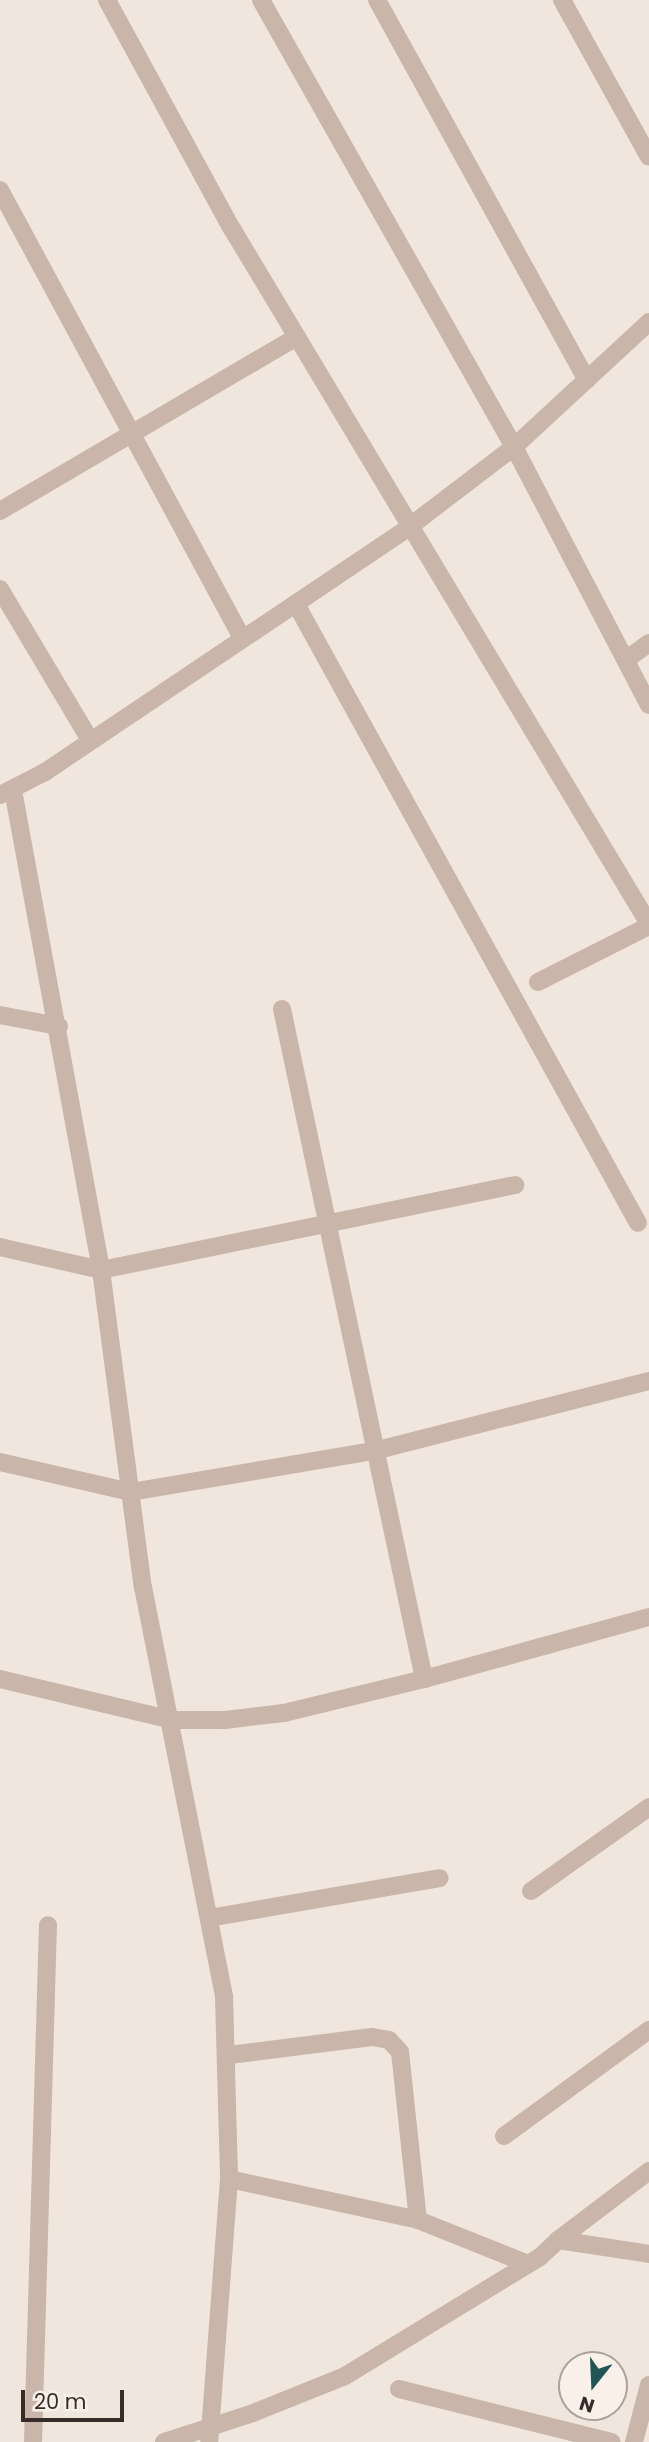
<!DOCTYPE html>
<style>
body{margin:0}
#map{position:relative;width:649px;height:2442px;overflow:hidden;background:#f1e6dd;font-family:Poppins,sans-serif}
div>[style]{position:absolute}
.minor>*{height:18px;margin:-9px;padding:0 9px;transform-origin:9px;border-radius:9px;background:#c9b5aa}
span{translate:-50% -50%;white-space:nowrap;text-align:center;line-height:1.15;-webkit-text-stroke:5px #f9f0ea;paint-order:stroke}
.north{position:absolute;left:558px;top:2351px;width:70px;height:70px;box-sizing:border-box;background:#f9f0ea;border:2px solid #aba29d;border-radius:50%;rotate:198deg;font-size:19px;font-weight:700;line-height:28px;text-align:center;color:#372c29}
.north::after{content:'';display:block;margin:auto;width:24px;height:32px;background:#205655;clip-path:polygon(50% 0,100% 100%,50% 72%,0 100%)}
.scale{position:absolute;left:21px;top:2390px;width:103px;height:32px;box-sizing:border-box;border:4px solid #372c29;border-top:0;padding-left:9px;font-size:21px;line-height:24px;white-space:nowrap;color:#372c29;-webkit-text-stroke:5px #f9f0ea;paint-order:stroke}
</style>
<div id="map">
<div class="minor">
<div style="left:107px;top:0;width:259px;rotate:61.4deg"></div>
<div style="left:231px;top:227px;width:813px;rotate:59.05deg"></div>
<div style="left:261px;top:0;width:514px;rotate:60.49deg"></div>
<div style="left:514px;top:447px;width:291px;rotate:62.4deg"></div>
<div style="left:377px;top:0;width:434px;rotate:61.1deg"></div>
<div style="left:562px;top:0;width:179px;rotate:61deg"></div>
<div style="left:0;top:190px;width:509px;rotate:61.62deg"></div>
<div style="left:0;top:511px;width:344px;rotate:-30.4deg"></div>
<div style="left:0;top:589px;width:176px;rotate:59.2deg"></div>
<div style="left:296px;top:604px;width:707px;rotate:61.08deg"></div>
<div style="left:627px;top:659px;width:27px;rotate:-36deg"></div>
<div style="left:13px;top:790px;width:488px;rotate:79.6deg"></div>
<div style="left:101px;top:1270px;width:320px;rotate:82.5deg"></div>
<div style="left:143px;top:1587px;width:418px;rotate:78.8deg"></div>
<div style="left:224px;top:1997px;width:182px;rotate:88.4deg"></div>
<div style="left:229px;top:2179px;width:264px;rotate:94.3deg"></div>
<div style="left:0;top:795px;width:51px;rotate:-27.1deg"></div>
<div style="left:45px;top:772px;width:439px;rotate:-33.9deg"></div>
<div style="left:409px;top:527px;width:132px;rotate:-37.3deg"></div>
<div style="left:514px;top:447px;width:184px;rotate:-42.8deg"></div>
<div style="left:538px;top:982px;width:124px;rotate:-26.8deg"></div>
<div style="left:282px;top:1009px;width:685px;rotate:78.03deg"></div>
<div style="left:0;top:1015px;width:60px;rotate:10.6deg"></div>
<div style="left:0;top:1247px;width:104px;rotate:12.8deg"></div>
<div style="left:101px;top:1270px;width:423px;rotate:-11.6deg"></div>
<div style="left:0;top:1462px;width:134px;rotate:12.9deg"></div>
<div style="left:131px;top:1492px;width:246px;rotate:-9.6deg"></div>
<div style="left:374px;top:1451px;width:284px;rotate:-14.3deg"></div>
<div style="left:0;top:1679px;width:177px;rotate:13.4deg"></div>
<div style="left:172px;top:1720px;width:53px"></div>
<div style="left:225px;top:1720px;width:59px;rotate:-6.8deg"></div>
<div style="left:284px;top:1713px;width:144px;rotate:-13.7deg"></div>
<div style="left:424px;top:1679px;width:233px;rotate:-15.4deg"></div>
<div style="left:531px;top:1891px;width:145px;rotate:-35.4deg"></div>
<div style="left:209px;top:1918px;width:234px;rotate:-9.8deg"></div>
<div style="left:229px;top:2055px;width:144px;rotate:-7.2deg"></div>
<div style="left:372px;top:2037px;width:17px;rotate:10deg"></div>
<div style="left:389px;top:2040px;width:16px;rotate:47deg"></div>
<div style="left:400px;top:2052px;width:169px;rotate:83.9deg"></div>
<div style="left:504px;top:2136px;width:180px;rotate:-36.2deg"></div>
<div style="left:229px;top:2179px;width:193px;rotate:12.2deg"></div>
<div style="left:418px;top:2220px;width:118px;rotate:21.8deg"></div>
<div style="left:558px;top:2240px;width:114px;rotate:-37.2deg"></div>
<div style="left:399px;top:2389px;width:219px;rotate:14deg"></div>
<div style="left:33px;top:2442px;width:517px;rotate:-88.34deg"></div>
<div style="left:164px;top:2442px;width:94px;rotate:-18deg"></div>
<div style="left:253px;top:2413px;width:99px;rotate:-21.9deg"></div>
<div style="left:345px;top:2376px;width:228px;rotate:-31.4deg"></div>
<div style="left:540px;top:2257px;width:25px;rotate:-43deg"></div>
<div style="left:558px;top:2240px;width:92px;rotate:8.7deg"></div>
<div style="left:634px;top:2442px;width:59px;rotate:-75.3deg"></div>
</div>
<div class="north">N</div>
<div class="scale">20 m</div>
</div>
